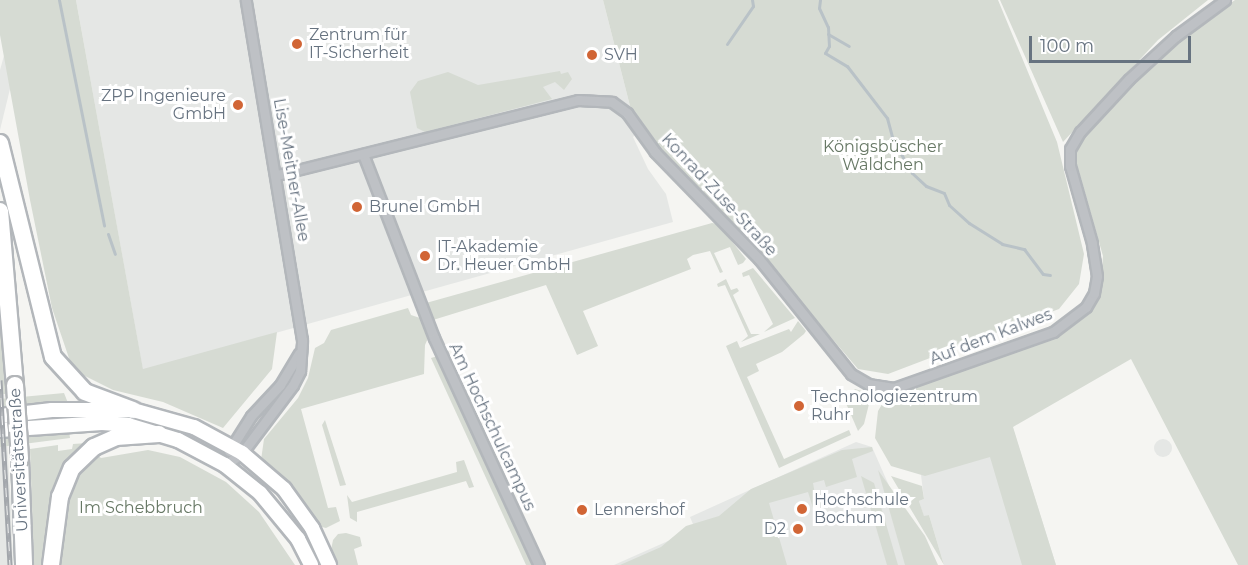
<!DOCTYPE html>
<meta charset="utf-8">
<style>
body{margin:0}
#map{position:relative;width:1248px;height:565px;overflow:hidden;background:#f5f5f2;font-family:Montserrat,sans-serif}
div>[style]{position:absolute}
.built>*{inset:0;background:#e5e7e5}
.round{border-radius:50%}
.green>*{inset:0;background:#d6dbd3}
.stream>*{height:3px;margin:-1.5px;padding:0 1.5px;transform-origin:1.5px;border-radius:1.5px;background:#b9c2c7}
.roads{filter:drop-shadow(2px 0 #b3b7bb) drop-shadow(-2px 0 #b3b7bb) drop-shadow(0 2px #b3b7bb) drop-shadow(0 -2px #b3b7bb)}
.street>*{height:9px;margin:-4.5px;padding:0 4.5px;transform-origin:4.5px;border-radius:4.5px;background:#bec1c5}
.secondary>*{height:14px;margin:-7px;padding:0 7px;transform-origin:7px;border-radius:7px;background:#fff}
.highway>*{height:16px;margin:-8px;padding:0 8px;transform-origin:8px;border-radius:8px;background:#fff}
.rail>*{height:5px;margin-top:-2.5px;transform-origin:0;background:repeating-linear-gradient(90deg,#fff 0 9px,#a2a6ab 0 18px);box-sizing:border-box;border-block:2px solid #a2a6ab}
.bridges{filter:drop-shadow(2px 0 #b3b6b9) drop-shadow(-2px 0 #b3b6b9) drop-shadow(0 2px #b3b6b9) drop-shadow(0 -2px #b3b6b9)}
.highway-bridge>*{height:16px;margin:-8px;padding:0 8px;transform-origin:8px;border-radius:8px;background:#fff}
.dots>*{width:16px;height:16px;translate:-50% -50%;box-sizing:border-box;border:3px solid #fff;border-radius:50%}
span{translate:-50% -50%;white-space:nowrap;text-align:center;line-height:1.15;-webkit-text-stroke:6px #fff;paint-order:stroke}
.poi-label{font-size:16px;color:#677380}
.left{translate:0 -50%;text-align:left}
.right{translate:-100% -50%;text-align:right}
.park-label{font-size:16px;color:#677865}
.street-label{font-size:16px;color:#677380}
.scale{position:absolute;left:1029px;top:36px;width:162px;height:27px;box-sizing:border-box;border:3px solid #677380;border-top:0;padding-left:8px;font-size:18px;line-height:21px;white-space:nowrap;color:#677380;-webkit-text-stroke:4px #fff;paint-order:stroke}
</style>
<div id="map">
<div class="built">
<div style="clip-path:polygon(76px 0,603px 0,630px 106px,644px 126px,633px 137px,648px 169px,666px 194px,673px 222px,143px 370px)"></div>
<div style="clip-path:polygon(5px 52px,18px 56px,0 130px,0 70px)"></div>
<div style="clip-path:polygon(0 328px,11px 506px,13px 565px,0 565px)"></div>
<div style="clip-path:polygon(1011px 422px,1056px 565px,944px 565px,929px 515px,924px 517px,919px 501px,924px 499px,921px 475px)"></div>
<div class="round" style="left:1154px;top:439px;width:18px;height:18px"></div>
<div style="clip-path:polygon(856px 442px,872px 447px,924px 565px,614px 565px,695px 529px,690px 517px)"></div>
</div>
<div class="green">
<div style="clip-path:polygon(0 0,76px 0,143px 369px,277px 332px,272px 369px,223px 428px,163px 402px,113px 390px,73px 370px,52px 308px,30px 200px,0 35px)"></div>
<div style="clip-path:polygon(603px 0,998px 0,1057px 142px,1084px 254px,1079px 284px,1059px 309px,888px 374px,858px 369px,742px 233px,662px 152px,630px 106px)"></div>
<div style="clip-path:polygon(1000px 0,1208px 0,1158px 40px,1063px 142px)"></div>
<div style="clip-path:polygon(1235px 0,1248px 0,1248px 565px,1238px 565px,1131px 359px,1013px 427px,1056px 565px,1022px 565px,990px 457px,925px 476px,891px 466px,875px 438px,878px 411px,887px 396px,1065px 331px,1085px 316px,1100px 293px,1103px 256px,1073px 151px,1080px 134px,1181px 38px)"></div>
<div style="clip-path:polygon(560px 71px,561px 74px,568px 72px,572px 79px,564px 90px,555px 82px,543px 87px,552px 99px,425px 132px,417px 128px,410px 92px,418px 81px,448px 72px,478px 85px)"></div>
<div style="clip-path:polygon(712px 223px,718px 224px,746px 259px,743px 263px,738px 265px,730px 247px,714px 253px,723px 272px,720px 273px,710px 251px,693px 255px,687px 259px,691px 269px,583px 311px,598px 346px,577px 355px,546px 285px,433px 320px,426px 303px)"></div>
<div style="clip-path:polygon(753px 268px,795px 318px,764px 332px,773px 324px,749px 275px,743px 277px,742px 273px)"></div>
<div style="clip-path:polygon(726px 279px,731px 290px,737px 288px,739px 291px,733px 295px,751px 334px,760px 334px,741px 342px,748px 336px,725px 285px,718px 287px,717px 284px)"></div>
<div style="clip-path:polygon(408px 308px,411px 315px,423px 319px,429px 336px,425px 345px,424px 374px,301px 409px,328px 508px,336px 507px,340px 521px,326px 528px,318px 526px,301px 501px,261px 460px,264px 439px,298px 398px,308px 378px,315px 348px,324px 343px,331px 330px)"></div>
<div style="clip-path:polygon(0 310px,7px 380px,5px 394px,0 394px)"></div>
<div style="clip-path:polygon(798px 321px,806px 331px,804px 334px,782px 352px,756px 364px,759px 371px,747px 377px,784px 459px,849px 430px,851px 435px,779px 468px,726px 346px,737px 341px,740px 348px,789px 329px,791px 332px)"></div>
<div style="clip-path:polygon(438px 356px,534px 565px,526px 565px,431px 358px)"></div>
<div style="clip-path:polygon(855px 389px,865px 392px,870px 400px,864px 424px,858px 431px,845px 401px)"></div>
<div style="clip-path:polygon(64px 393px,68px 403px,0 411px,0 399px)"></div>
<div style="clip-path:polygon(325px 420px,346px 485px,340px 486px,322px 425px)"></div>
<div style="clip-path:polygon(69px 431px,70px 438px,0 447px,0 436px)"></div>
<div style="clip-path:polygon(87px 443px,76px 456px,47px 565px,34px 565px,30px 449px,58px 445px,58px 451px,72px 449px,73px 444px)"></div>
<div style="clip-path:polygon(872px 447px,873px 451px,852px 459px,857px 477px,826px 487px,824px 480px,813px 483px,817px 506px,813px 508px,808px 492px,769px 503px,787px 565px,620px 565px,661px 547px,686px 526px,719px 516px,751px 489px,842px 450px)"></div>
<div style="clip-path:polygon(148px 450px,180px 457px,226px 482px,259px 512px,295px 565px,59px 565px,64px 508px,76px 476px,96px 454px,101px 458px)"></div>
<div style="clip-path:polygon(464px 460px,474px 487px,469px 488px,466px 481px,357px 512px,357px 522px,350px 518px,347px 495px,352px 502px,457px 472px,456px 462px)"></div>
<div style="clip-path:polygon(878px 470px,925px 536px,938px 565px,905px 565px)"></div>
<div style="clip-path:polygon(861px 476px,874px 483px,898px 565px,887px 565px)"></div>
<div style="clip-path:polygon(891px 476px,922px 486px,924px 499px,919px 501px,924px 516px,929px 515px,944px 565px)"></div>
<div style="clip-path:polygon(346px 533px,360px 537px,362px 546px,354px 549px,358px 565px,335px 565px,330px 555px,333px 540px,338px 534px)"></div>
</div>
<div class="stream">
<div style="left:59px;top:0;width:230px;rotate:78.7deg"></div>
<div style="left:820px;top:0;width:8px;rotate:97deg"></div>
<div style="left:819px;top:8px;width:21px;rotate:65deg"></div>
<div style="left:828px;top:27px;width:19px;rotate:87deg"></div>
<div style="left:829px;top:46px;width:8px;rotate:120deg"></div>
<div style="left:825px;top:53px;width:26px;rotate:31deg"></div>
<div style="left:847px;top:66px;width:66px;rotate:52.4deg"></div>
<div style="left:887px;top:118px;width:23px;rotate:75deg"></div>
<div style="left:893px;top:140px;width:38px;rotate:60deg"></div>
<div style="left:912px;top:173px;width:19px;rotate:43deg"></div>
<div style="left:926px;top:186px;width:19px;rotate:21deg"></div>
<div style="left:944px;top:193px;width:13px;rotate:67deg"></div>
<div style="left:949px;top:205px;width:27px;rotate:42deg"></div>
<div style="left:969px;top:223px;width:39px;rotate:32deg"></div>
<div style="left:1002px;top:244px;width:23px;rotate:13deg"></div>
<div style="left:1024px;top:249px;width:31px;rotate:53deg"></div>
<div style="left:1043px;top:274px;width:7px;rotate:8deg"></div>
<div style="left:828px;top:34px;width:24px;rotate:30deg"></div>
<div style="left:727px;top:44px;width:46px;rotate:-55.6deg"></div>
<div style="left:753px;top:6px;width:6px;rotate:-99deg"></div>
<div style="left:108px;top:234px;width:21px;rotate:71deg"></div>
</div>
<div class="roads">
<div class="street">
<div style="left:363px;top:154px;width:197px;rotate:68.9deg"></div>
<div style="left:434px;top:338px;width:250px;rotate:65.2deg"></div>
<div style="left:277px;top:175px;width:310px;rotate:-14deg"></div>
<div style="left:578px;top:100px;width:34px;rotate:3deg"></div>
<div style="left:612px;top:102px;width:19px;rotate:36deg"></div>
<div style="left:627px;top:113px;width:48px;rotate:54.3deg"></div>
<div style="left:655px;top:152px;width:149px;rotate:45.8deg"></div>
<div style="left:759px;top:259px;width:147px;rotate:51.3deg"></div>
<div style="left:851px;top:374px;width:20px;rotate:30deg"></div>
<div style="left:868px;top:384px;width:26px;rotate:9deg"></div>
<div style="left:894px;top:388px;width:169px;rotate:-19.4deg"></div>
<div style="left:1053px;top:332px;width:41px;rotate:-37.1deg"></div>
<div style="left:1086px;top:307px;width:16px;rotate:-60deg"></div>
<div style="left:1094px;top:293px;width:17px;rotate:-80deg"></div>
<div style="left:1097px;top:276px;width:33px;rotate:-99deg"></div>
<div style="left:1092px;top:243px;width:80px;rotate:-105.9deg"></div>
<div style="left:1070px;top:166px;width:17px;rotate:-90deg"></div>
<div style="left:1070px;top:149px;width:20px;rotate:-60deg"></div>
<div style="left:1080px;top:132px;width:72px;rotate:-47.2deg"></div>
<div style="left:1129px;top:79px;width:64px;rotate:-42.5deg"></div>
<div style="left:1176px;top:36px;width:61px;rotate:-36.3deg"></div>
<div style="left:229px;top:451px;width:41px;rotate:-57.8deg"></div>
<div style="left:251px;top:416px;width:42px;rotate:-46.9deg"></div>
<div style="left:280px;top:385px;width:37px;rotate:-59deg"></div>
<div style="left:225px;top:465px;width:21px;rotate:-35deg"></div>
<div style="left:242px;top:453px;width:85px;rotate:-53.1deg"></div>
<div style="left:293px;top:385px;width:16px;rotate:-63deg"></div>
<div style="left:300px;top:371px;width:31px;rotate:-86deg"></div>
<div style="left:302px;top:340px;width:345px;rotate:-99.4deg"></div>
</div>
<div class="secondary">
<div style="left:0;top:416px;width:52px;rotate:-6.6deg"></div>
<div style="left:52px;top:410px;width:81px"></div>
<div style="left:133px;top:410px;width:63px;rotate:15.6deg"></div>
<div style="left:194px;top:427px;width:55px;rotate:28.4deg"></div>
<div style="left:242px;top:453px;width:55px;rotate:40.6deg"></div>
<div style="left:284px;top:489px;width:48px;rotate:54.3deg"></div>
<div style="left:312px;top:528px;width:41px;rotate:65.3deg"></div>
<div style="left:0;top:430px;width:102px;rotate:-3.9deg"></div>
<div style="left:102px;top:423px;width:26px;rotate:4deg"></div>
<div style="left:128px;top:425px;width:52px;rotate:16.7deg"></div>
<div style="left:178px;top:440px;width:53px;rotate:28deg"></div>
<div style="left:225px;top:465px;width:45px;rotate:38.7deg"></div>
<div style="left:260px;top:493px;width:60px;rotate:50.4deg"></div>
<div style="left:298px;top:539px;width:29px;rotate:63deg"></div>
</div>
<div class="highway">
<div style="left:0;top:143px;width:220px;rotate:76.1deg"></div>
<div style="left:53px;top:357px;width:47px;rotate:47.6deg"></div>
<div style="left:85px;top:392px;width:51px;rotate:20.6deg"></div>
<div style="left:0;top:211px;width:175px;rotate:85.1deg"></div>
<div style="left:20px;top:459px;width:106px;rotate:87.8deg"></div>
<div style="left:51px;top:565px;width:69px;rotate:-82.5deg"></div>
<div style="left:60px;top:497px;width:31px;rotate:-68deg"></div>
<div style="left:72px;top:468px;width:30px;rotate:-44deg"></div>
<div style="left:94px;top:447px;width:24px;rotate:-24deg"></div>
<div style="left:116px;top:437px;width:43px;rotate:-4deg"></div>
</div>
</div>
<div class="rail">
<div style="left:0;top:380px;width:185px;rotate:86.9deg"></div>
</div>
<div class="bridges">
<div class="highway-bridge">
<div style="left:15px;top:385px;width:74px;rotate:86.1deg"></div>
</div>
</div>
<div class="dots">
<div style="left:297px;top:44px;background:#d16535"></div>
<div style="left:592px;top:55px;background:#d16535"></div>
<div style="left:238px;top:105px;background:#d16535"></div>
<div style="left:357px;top:207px;background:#d16535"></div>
<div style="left:425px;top:256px;background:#d16535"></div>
<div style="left:799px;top:406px;background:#d16535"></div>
<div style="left:802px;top:509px;background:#d16535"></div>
<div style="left:582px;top:510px;background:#d16535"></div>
<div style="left:798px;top:529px;background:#d16535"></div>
</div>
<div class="poi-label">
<span class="left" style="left:309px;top:44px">Zentrum für<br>IT-Sicherheit</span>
<span class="left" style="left:604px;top:55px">SVH</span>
<span class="right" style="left:226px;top:105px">ZPP Ingenieure<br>GmbH</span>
<span class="left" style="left:369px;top:207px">Brunel GmbH</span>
<span class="left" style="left:437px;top:256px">IT-Akademie<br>Dr. Heuer GmbH</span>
<span class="left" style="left:811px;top:406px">Technologiezentrum<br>Ruhr</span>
<span class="left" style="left:814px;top:509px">Hochschule<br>Bochum</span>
<span class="left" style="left:594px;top:510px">Lennershof</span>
<span class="right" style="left:786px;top:529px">D2</span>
</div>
<div class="park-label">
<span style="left:883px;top:156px">Königsbüscher<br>Wäldchen</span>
<span style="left:141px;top:508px">Im Schebbruch</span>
</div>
<div class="street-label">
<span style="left:291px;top:170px;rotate:80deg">Lise-Meitner-Allee</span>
<span style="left:719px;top:195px;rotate:47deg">Konrad-Zuse-Straße</span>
<span style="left:991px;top:337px;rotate:-21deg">Auf dem Kalwes</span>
<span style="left:492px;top:427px;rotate:65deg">Am Hochschulcampus</span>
<span style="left:19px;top:460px;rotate:-93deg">Universitätsstraße</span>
</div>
<div class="scale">100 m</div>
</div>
